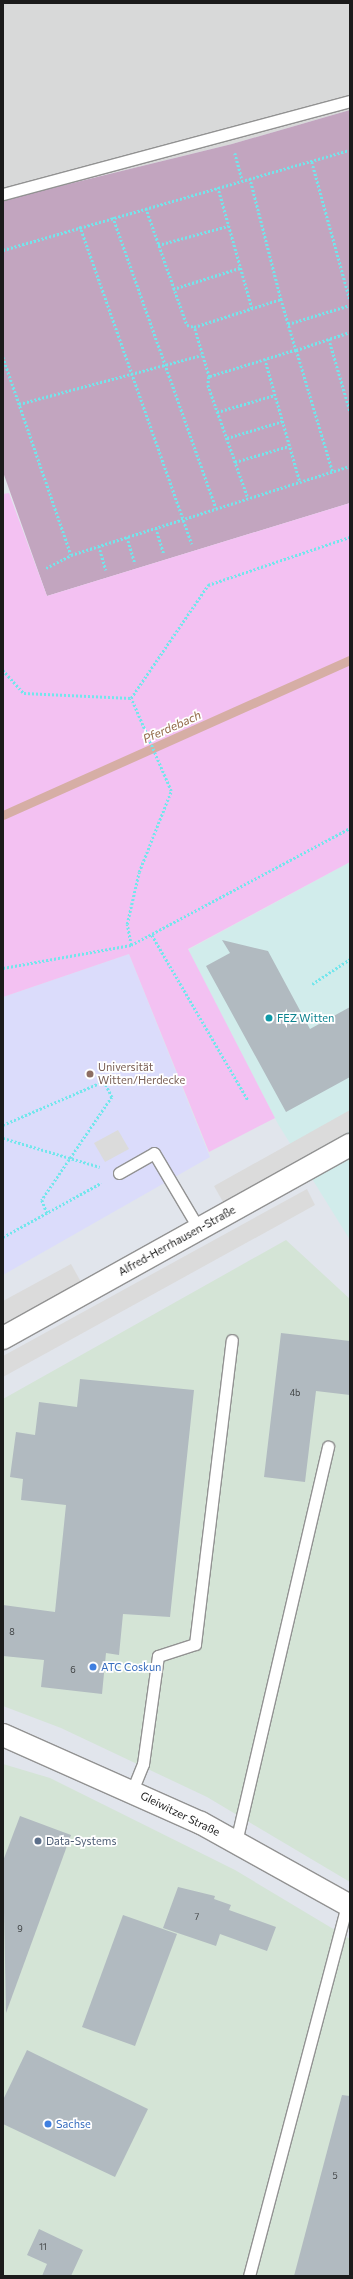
<!DOCTYPE html>
<meta charset="utf-8">
<style>
body{margin:0}
#map{position:relative;width:353px;height:2279px;overflow:hidden;background:#e1e5ec;font-family:Commissioner,sans-serif}
div>[style]{position:absolute}
.residential>*{inset:0;background:#d8d9d9}
.commercial>*{inset:0;background:#d1eceb}
.industrial>*{inset:0;background:#d4e4d6}
.education>*{inset:0;background:#dbdcfb}
.cemetery>*{inset:0;background:#c2a5bf}
.park>*{inset:0;background:#f3c1f2}
.parking>*{inset:0;background:#dbdbdb}
.stream>*{height:9px;margin:-4.5px;padding:0 4.5px;transform-origin:4.5px;border-radius:4.5px;background:#d6aea5}
.building>*{inset:0;background:#b1bac0}
.path>*{height:2.5px;margin-top:-1.25px;transform-origin:0;background:repeating-linear-gradient(90deg,#72e6ec 0 2px,transparent 0 4px)}
.roads{filter:drop-shadow(1px 0 #929292) drop-shadow(-1px 0 #929292) drop-shadow(0 1px #929292) drop-shadow(0 -1px #929292)}
.lane>*{height:11px;margin:-5.5px;padding:0 5.5px;transform-origin:5.5px;border-radius:5.5px;background:#fff}
.street>*{height:22px;margin:-11px;padding:0 11px;transform-origin:11px;border-radius:11px;background:#fff}
.dots>*{width:11px;height:11px;translate:-50% -50%;box-sizing:border-box;border:2px solid #fff;border-radius:50%}
span{translate:-50% -50%;white-space:nowrap;text-align:center;line-height:1.15;-webkit-text-stroke:3.5px #fff;paint-order:stroke}
.number-label{font-size:9px;color:#404344}
.number-label span{-webkit-text-stroke-width:0}
.culture-label{font-size:11px;color:#0d838f}
.left{translate:0 -50%;text-align:left}
.education-label{font-size:11px;color:#785e54}
.street-label{font-size:11px;color:#1b1b1b}
.shop-label{font-size:11px;color:#366cbe}
.service-label{font-size:11px;color:#4e5e75}
.water-label{font-size:12px;color:#936b4b;font-style:italic}
.frame{position:absolute;inset:0;border:4px solid #1b1b1b;pointer-events:none}
</style>
<div id="map">
<div class="residential">
<div style="clip-path:polygon(3px 3px,350px 3px,350px 110px,232px 144px,3px 200px)"></div>
</div>
<div class="commercial">
<div style="clip-path:polygon(350px 862px,350px 1240px,278px 1124px,188px 950px)"></div>
</div>
<div class="industrial">
<div style="clip-path:polygon(286px 1240px,350px 1299px,350px 1882px,207px 1797px,61px 1728px,3px 1706px,3px 1399px)"></div>
<div style="clip-path:polygon(3px 1764px,50px 1778px,235px 1870px,350px 1939px,350px 2276px,3px 2276px)"></div>
</div>
<div class="education">
<div style="clip-path:polygon(129px 954px,210px 1157px,3px 1275px,3px 997px)"></div>
</div>
<div class="cemetery">
<div style="clip-path:polygon(350px 110px,350px 503px,47px 596px,3px 472px,3px 200px,232px 144px)"></div>
</div>
<div class="park">
<div style="clip-path:polygon(9px 493px,47px 596px,350px 503px,350px 862px,188px 949px,275px 1118px,209px 1152px,129px 954px,3px 997px,3px 494px)"></div>
</div>
<div class="parking">
<div style="clip-path:polygon(350px 1110px,350px 1131px,223px 1202px,214px 1186px)"></div>
<div style="clip-path:polygon(118px 1130px,129px 1149px,105px 1162px,94px 1143px)"></div>
<div style="clip-path:polygon(307px 1189px,315px 1205px,3px 1377px,3px 1356px)"></div>
<div style="clip-path:polygon(71px 1264px,81px 1282px,3px 1324px,3px 1301px)"></div>
</div>
<div class="stream">
<div style="left:3px;top:815px;width:380px;rotate:-24.1deg"></div>
</div>
<div class="building">
<div style="clip-path:polygon(222px 940px,268px 951px,310px 1029px,350px 1007px,350px 1077px,286px 1112px,206px 966px,230px 953px)"></div>
<div style="clip-path:polygon(281px 1333px,350px 1341px,350px 1395px,316px 1391px,305px 1482px,264px 1477px)"></div>
<div style="clip-path:polygon(80px 1379px,194px 1390px,170px 1617px,123px 1614px,119px 1655px,106px 1653px,102px 1694px,41px 1687px,44px 1660px,3px 1656px,3px 1605px,55px 1612px,66px 1505px,21px 1500px,23px 1479px,10px 1477px,16px 1432px,35px 1435px,39px 1402px,77px 1407px)"></div>
<div style="clip-path:polygon(20px 1816px,71px 1835px,6px 2013px,3px 1861px)"></div>
<div style="clip-path:polygon(178px 1887px,215px 1896px,214px 1899px,231px 1905px,229px 1910px,276px 1927px,267px 1951px,220px 1934px,216px 1946px,163px 1928px)"></div>
<div style="clip-path:polygon(123px 1915px,177px 1934px,135px 2046px,82px 2027px)"></div>
<div style="clip-path:polygon(27px 2050px,148px 2109px,115px 2177px,3px 2124px,3px 2100px)"></div>
<div style="clip-path:polygon(342px 2095px,350px 2096px,350px 2276px,294px 2276px)"></div>
<div style="clip-path:polygon(39px 2229px,83px 2250px,71px 2276px,42px 2276px,47px 2264px,27px 2255px)"></div>
</div>
<div class="path">
<div style="left:235px;top:153px;width:28px;rotate:75deg"></div>
<div style="left:312px;top:162px;width:143px;rotate:74.6deg"></div>
<div style="left:250px;top:178px;width:125px;rotate:75.6deg"></div>
<div style="left:218px;top:187px;width:126px;rotate:74.3deg"></div>
<div style="left:146px;top:208px;width:124px;rotate:70.7deg"></div>
<div style="left:187px;top:325px;width:7px;rotate:16deg"></div>
<div style="left:113px;top:217px;width:309px;rotate:70.5deg"></div>
<div style="left:80px;top:226px;width:337px;rotate:70.6deg"></div>
<div style="left:158px;top:245px;width:73px;rotate:-15.2deg"></div>
<div style="left:3px;top:250px;width:361px;rotate:-16.1deg"></div>
<div style="left:173px;top:289px;width:70px;rotate:-17.4deg"></div>
<div style="left:281px;top:299px;width:53px;rotate:73.6deg"></div>
<div style="left:296px;top:350px;width:91px;rotate:162.8deg"></div>
<div style="left:209px;top:377px;width:52px;rotate:-106.7deg"></div>
<div style="left:194px;top:327px;width:91px;rotate:-17.8deg"></div>
<div style="left:288px;top:324px;width:65px;rotate:-17deg"></div>
<div style="left:329px;top:339px;width:75px;rotate:73.7deg"></div>
<div style="left:3px;top:357px;width:209px;rotate:71deg"></div>
<div style="left:71px;top:555px;width:293px;rotate:-17.7deg"></div>
<div style="left:265px;top:359px;width:128px;rotate:74.1deg"></div>
<div style="left:209px;top:377px;width:8px;rotate:97deg"></div>
<div style="left:208px;top:385px;width:120px;rotate:70.5deg"></div>
<div style="left:19px;top:404px;width:189px;rotate:-15deg"></div>
<div style="left:217px;top:412px;width:60px;rotate:-16.3deg"></div>
<div style="left:227px;top:438px;width:59px;rotate:-16.9deg"></div>
<div style="left:235px;top:462px;width:56px;rotate:-16.5deg"></div>
<div style="left:332px;top:471px;width:126px;rotate:-106.6deg"></div>
<div style="left:296px;top:350px;width:57px;rotate:-18.4deg"></div>
<div style="left:156px;top:528px;width:27px;rotate:73deg"></div>
<div style="left:127px;top:537px;width:28px;rotate:73deg"></div>
<div style="left:99px;top:546px;width:25px;rotate:74deg"></div>
<div style="left:46px;top:568px;width:28px;rotate:-27deg"></div>
<div style="left:3px;top:670px;width:31px;rotate:48deg"></div>
<div style="left:24px;top:693px;width:107px;rotate:2.7deg"></div>
<div style="left:152px;top:935px;width:191px;rotate:59.8deg"></div>
<div style="left:131px;top:945px;width:21px;rotate:-101deg"></div>
<div style="left:127px;top:924px;width:53px;rotate:-77deg"></div>
<div style="left:139px;top:872px;width:87px;rotate:-68.4deg"></div>
<div style="left:171px;top:791px;width:101px;rotate:-113.3deg"></div>
<div style="left:131px;top:698px;width:137px;rotate:-55.7deg"></div>
<div style="left:208px;top:585px;width:150px;rotate:-18.7deg"></div>
<div style="left:3px;top:968px;width:130px;rotate:-10.2deg"></div>
<div style="left:131px;top:945px;width:248px;rotate:-28.1deg"></div>
<div style="left:312px;top:984px;width:45px;rotate:-33.3deg"></div>
<div style="left:3px;top:1125px;width:110px;rotate:-23.5deg"></div>
<div style="left:104px;top:1081px;width:18px;rotate:63deg"></div>
<div style="left:112px;top:1097px;width:125px;rotate:124.2deg"></div>
<div style="left:42px;top:1200px;width:14px;rotate:69deg"></div>
<div style="left:3px;top:1138px;width:101px;rotate:16.6deg"></div>
<div style="left:3px;top:1237px;width:112px;rotate:-28.9deg"></div>
</div>
<div class="roads">
<div class="lane">
<div style="left:3px;top:194px;width:359px;rotate:-15deg"></div>
<div style="left:119px;top:1173px;width:40px;rotate:-29.7deg"></div>
<div style="left:154px;top:1153px;width:88px;rotate:59.4deg"></div>
<div style="left:132px;top:1791px;width:29px;rotate:-68deg"></div>
<div style="left:143px;top:1764px;width:109px;rotate:-82.1deg"></div>
<div style="left:158px;top:1656px;width:39px;rotate:-18deg"></div>
<div style="left:195px;top:1644px;width:306px;rotate:-83.1deg"></div>
<div style="left:236px;top:1842px;width:406px;rotate:-76.9deg"></div>
<div style="left:249px;top:2276px;width:385px;rotate:-75.2deg"></div>
</div>
<div class="street">
<div style="left:3px;top:1338px;width:397px;rotate:-29.1deg"></div>
<div style="left:3px;top:1735px;width:217px;rotate:24deg"></div>
<div style="left:201px;top:1823px;width:171px;rotate:29.1deg"></div>
</div>
</div>
<div class="dots">
<div style="left:269px;top:1018px;background:#0f9aa8"></div>
<div style="left:90px;top:1074px;background:#8d6e63"></div>
<div style="left:93px;top:1667px;background:#3f7fe0"></div>
<div style="left:38px;top:1841px;background:#5c6f8a"></div>
<div style="left:48px;top:2124px;background:#3f7fe0"></div>
</div>
<div class="number-label">
<span style="left:295px;top:1393px">4b</span>
<span style="left:12px;top:1632px">8</span>
<span style="left:73px;top:1670px">6</span>
<span style="left:197px;top:1917px">7</span>
<span style="left:20px;top:1929px">9</span>
<span style="left:335px;top:2176px">5</span>
<span style="left:43px;top:2247px">11</span>
</div>
<div class="culture-label">
<span class="left" style="left:277px;top:1018px">FEZ Witten</span>
</div>
<div class="education-label">
<span class="left" style="left:98px;top:1074px">Universität<br>Witten/Herdecke</span>
</div>
<div class="street-label">
<span style="left:177px;top:1241px;rotate:-29deg">Alfred-Herrhausen-Straße</span>
<span style="left:180px;top:1814px;rotate:26deg">Gleiwitzer Straße</span>
</div>
<div class="shop-label">
<span class="left" style="left:101px;top:1667px">ATC Coskun</span>
<span class="left" style="left:56px;top:2124px">Sachse</span>
</div>
<div class="service-label">
<span class="left" style="left:46px;top:1841px">Data-Systems</span>
</div>
<div class="water-label">
<span style="left:172px;top:727px;rotate:-24deg">Pferdebach</span>
</div>
<div class="frame"></div>
</div>
